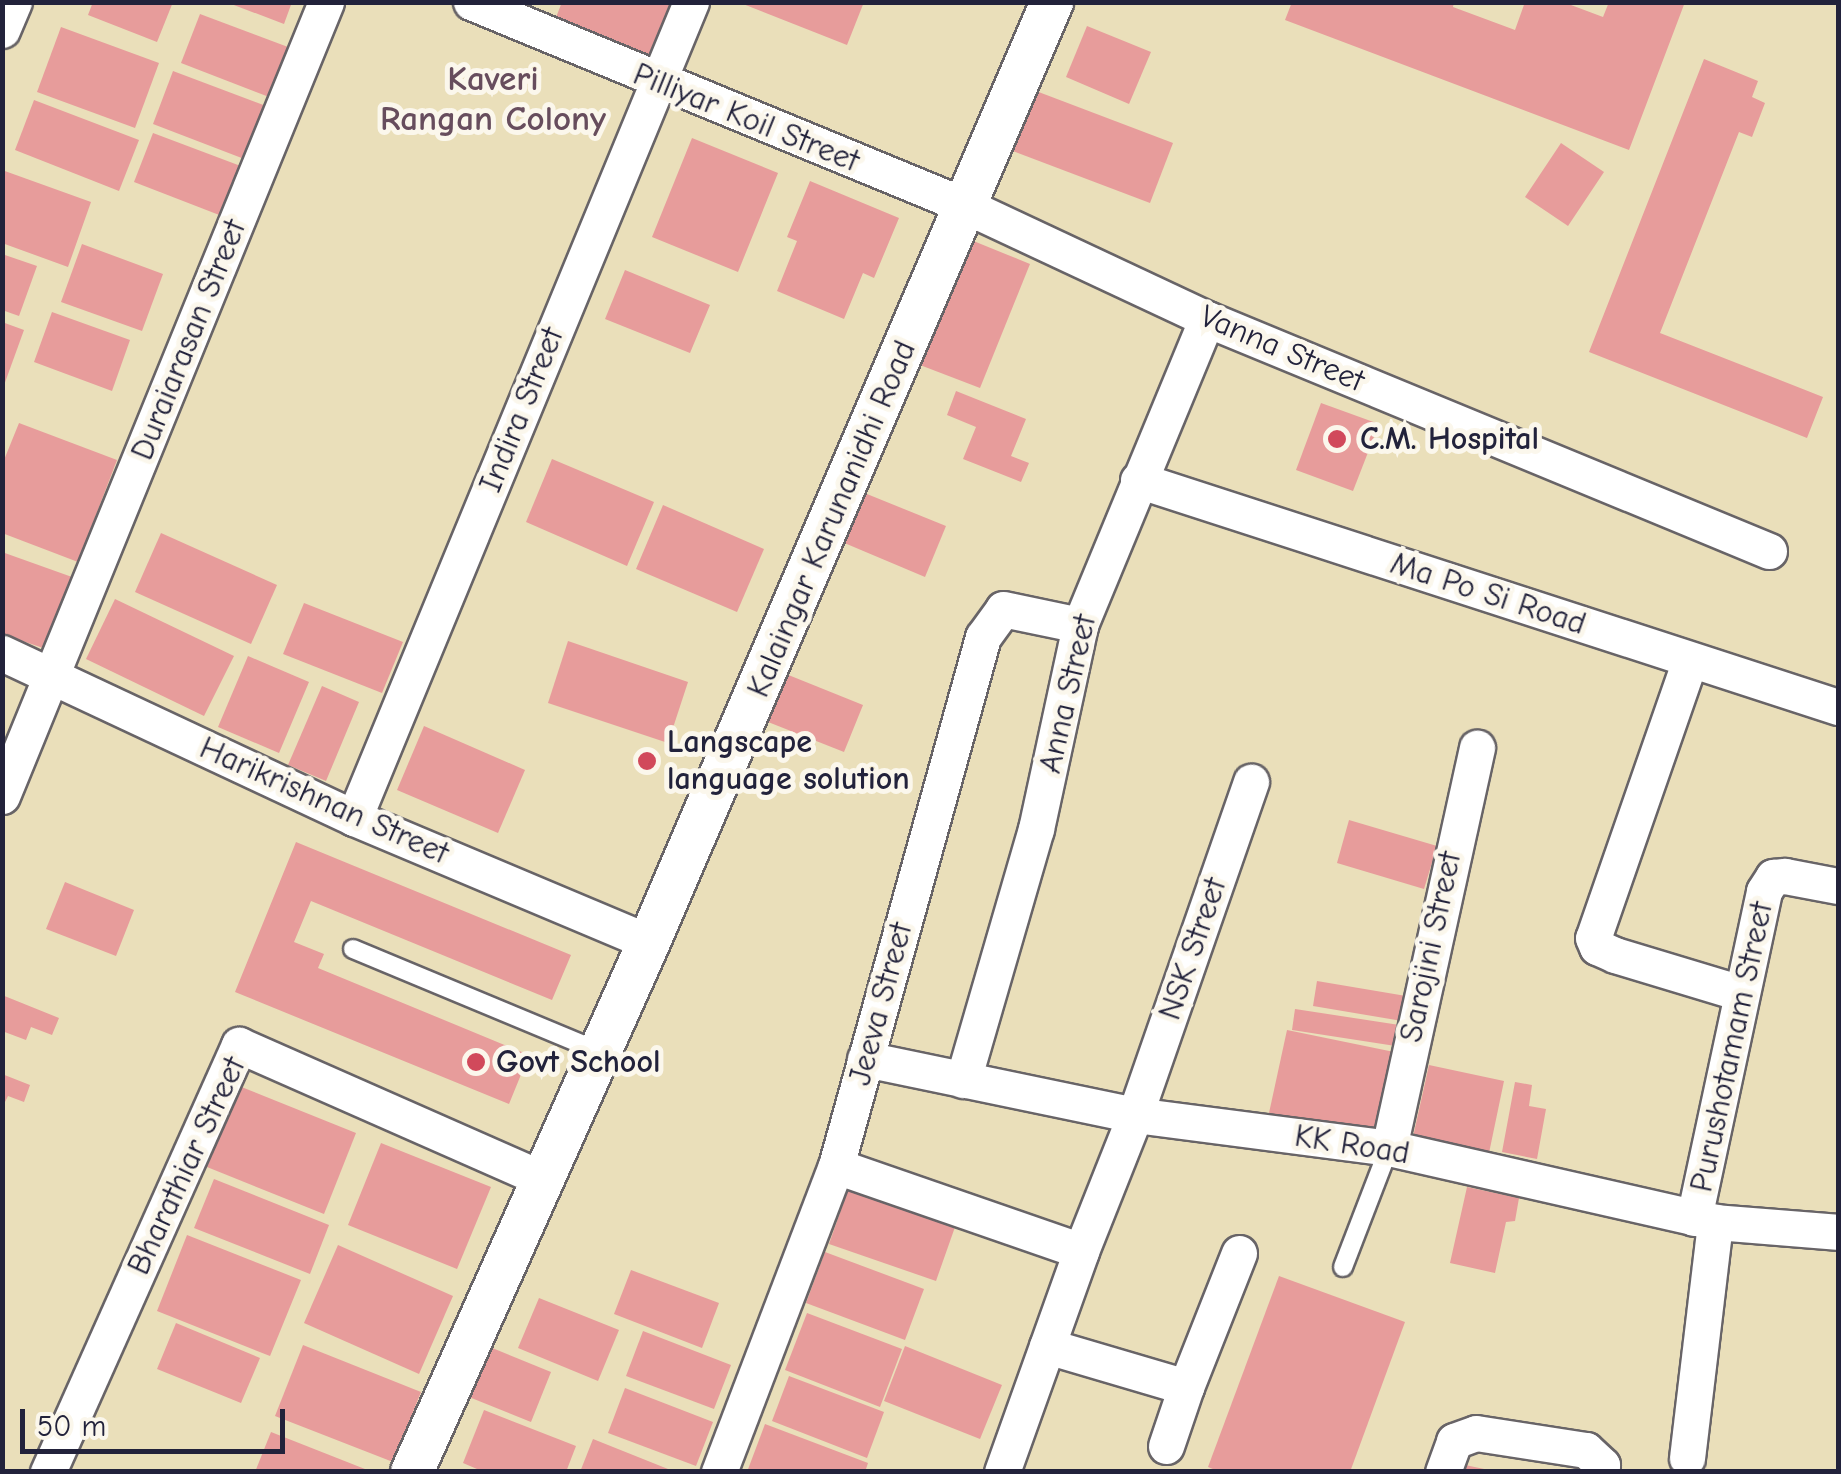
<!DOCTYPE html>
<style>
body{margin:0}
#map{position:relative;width:1841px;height:1474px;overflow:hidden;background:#eadfba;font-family:"Comic Neue",sans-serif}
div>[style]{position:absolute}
.building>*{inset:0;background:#e79c9b}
.roads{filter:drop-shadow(2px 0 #686467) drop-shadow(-2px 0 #686467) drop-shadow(0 2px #686467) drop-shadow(0 -2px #686467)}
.service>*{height:18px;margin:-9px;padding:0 9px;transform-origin:9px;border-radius:9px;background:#fff}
.minor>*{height:35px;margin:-17.5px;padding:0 17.5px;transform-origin:17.5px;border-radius:17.5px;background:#fff}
.tertiary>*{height:42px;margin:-21px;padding:0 21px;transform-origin:21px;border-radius:21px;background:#fff}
.dots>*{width:28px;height:28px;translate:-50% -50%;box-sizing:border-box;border:5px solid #fbf7ec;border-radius:50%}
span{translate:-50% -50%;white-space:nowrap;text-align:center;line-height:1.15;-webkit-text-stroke:10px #fbf7ec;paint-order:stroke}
.street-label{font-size:32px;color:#22223b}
.poi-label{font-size:32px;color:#22223b;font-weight:700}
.left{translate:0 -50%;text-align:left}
.neighbourhood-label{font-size:35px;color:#674d5d;font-weight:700}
.frame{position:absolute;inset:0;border:5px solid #22223b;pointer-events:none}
.scale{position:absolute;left:20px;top:1409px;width:265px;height:45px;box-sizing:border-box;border:5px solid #22223b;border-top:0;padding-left:12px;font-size:30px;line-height:35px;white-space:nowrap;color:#22223b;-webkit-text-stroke:8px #fbf7ec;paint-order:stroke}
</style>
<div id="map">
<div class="building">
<div style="clip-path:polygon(93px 2px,173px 2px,157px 42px,88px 15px)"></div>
<div style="clip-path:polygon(226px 2px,292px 2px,284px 24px)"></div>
<div style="clip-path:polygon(562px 2px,672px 2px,650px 58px,555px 20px)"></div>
<div style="clip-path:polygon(738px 2px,864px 2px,847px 45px)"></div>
<div style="clip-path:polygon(1292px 2px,1454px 2px,1453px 7px,1515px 30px,1525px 2px,1563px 2px,1603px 17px,1609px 2px,1685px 2px,1629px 150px,1285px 20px)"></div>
<div style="clip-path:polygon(200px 14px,296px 50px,277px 100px,181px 63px)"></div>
<div style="clip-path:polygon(1087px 26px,1151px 52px,1129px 104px,1066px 77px)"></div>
<div style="clip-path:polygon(61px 27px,159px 63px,135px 128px,37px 92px)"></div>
<div style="clip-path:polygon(1704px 59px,1758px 81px,1752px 97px,1765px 103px,1752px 137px,1739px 132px,1660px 333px,1823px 397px,1807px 438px,1589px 352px)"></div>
<div style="clip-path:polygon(173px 71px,277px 110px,257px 164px,153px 124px)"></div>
<div style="clip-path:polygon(1036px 91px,1173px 143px,1150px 203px,1013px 151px)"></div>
<div style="clip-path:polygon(34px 100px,139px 140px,119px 191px,15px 150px)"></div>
<div style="clip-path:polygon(153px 133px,246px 168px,227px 218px,134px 182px)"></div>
<div style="clip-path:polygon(692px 138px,778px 173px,738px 272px,652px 237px)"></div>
<div style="clip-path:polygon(1561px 143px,1604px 172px,1568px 226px,1525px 197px)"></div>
<div style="clip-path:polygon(2px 170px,91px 202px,68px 267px,2px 243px)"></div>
<div style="clip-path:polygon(810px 181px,899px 218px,874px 278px,863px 273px,844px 319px,777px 291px,797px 241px,787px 237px)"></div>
<div style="clip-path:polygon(971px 240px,1030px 264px,980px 388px,920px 365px)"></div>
<div style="clip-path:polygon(82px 244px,163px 274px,142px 331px,61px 302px)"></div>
<div style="clip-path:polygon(2px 254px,37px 266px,19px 316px,2px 310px)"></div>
<div style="clip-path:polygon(625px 270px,710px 305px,690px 353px,605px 319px)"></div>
<div style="clip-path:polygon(52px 312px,130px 340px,112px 391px,34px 362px)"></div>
<div style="clip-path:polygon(2px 322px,24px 330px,3px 388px,2px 388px)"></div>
<div style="clip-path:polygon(956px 391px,1026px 419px,1011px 456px,1029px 463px,1021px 482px,963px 459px,976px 427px,947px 415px)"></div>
<div style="clip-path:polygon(1321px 403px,1379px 424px,1353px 491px,1296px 470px)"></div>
<div style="clip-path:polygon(19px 423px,117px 460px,78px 562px,2px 533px,2px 465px)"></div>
<div style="clip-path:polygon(552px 459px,654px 502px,627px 566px,526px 522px)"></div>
<div style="clip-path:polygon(862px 492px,946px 526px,925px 577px,842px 542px)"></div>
<div style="clip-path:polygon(663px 505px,764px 549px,737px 612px,636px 569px)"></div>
<div style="clip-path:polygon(161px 533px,277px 585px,251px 644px,135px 592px)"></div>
<div style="clip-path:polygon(2px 552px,72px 577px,46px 649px,2px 634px)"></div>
<div style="clip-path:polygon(115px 599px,234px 656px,204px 716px,86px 659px)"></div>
<div style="clip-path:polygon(304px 603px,403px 642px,382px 693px,283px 654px)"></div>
<div style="clip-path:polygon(568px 641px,688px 682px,668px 743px,548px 703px)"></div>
<div style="clip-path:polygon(248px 656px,309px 682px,279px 753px,218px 727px)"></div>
<div style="clip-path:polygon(781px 672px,863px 705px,844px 752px,763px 720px)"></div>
<div style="clip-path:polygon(322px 686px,359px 702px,326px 781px,288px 765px)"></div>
<div style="clip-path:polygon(424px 726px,525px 770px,498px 833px,397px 790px)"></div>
<div style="clip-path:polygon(1349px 820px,1437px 846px,1424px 889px,1337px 863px)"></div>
<div style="clip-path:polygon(296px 842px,571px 955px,552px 1000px,311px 901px,294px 942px,324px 954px,318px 968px,529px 1055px,509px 1104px,235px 992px)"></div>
<div style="clip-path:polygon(65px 882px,134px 910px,116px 956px,46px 929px)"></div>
<div style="clip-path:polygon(1317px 981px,1412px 997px,1408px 1022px,1313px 1006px)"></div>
<div style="clip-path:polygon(2px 995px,59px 1018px,52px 1035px,31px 1027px,26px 1040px,2px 1031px)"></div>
<div style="clip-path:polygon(1295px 1009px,1406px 1026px,1402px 1047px,1292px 1030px)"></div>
<div style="clip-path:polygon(1287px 1030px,1399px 1053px,1382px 1138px,1269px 1113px)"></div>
<div style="clip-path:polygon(1429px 1065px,1504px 1081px,1489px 1153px,1413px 1137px)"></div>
<div style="clip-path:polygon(2px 1074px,30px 1085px,24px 1102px,8px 1096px,2px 1108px)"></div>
<div style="clip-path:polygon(1515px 1082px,1532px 1085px,1529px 1106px,1546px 1109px,1537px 1159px,1502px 1152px)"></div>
<div style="clip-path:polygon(239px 1086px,356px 1133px,324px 1214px,207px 1167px)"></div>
<div style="clip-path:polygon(381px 1143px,491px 1187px,457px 1269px,348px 1225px)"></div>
<div style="clip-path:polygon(214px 1179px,329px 1225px,310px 1274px,194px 1228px)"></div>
<div style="clip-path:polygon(1467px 1187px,1519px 1198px,1515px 1221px,1506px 1222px,1495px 1273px,1450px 1263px)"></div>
<div style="clip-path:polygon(848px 1190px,955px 1227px,936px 1281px,829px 1244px)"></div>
<div style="clip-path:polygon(187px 1235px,301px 1280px,270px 1356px,157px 1311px)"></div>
<div style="clip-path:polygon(338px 1245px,453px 1296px,419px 1374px,304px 1323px)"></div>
<div style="clip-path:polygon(825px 1252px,924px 1289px,905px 1340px,806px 1303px)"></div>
<div style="clip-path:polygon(631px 1270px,719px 1303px,702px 1348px,614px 1314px)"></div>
<div style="clip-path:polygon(1279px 1276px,1405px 1322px,1350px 1472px,1220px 1472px,1208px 1467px)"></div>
<div style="clip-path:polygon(539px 1298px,619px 1330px,598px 1381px,518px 1348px)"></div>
<div style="clip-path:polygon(807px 1313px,902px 1349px,880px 1407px,785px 1370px)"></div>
<div style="clip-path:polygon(176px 1323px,260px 1358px,241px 1403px,157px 1369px)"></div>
<div style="clip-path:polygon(643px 1331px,731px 1365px,714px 1409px,626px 1376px)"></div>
<div style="clip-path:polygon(303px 1345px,421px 1392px,393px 1462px,275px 1416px)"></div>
<div style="clip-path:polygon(485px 1345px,551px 1372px,531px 1422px,464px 1395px)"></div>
<div style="clip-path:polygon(905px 1346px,1002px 1385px,980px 1439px,884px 1401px)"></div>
<div style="clip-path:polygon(789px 1376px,884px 1412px,867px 1458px,772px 1421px)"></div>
<div style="clip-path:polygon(625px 1388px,713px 1422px,696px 1466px,608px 1433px)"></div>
<div style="clip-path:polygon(484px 1410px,576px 1446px,566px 1472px,484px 1472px,463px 1463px)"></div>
<div style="clip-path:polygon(765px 1424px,868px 1463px,865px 1472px,747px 1472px)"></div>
<div style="clip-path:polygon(271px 1432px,370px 1471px,370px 1472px,255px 1472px)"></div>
<div style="clip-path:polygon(593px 1439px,673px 1471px,673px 1472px,580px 1472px)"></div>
<div style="clip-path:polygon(1465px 1465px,1489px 1470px,1489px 1472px,1463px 1472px)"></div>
</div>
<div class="roads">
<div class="service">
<div style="left:353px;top:949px;width:265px;rotate:22.6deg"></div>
<div style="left:1343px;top:1267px;width:128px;rotate:-68.9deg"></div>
</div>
<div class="minor">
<div style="left:471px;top:2px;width:535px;rotate:22.4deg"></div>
<div style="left:966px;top:206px;width:266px;rotate:25.1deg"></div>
<div style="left:1207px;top:319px;width:608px;rotate:22.43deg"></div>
<div style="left:2px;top:30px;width:30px;rotate:-67deg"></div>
<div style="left:1138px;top:480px;width:736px;rotate:17.97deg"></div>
<div style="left:2px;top:653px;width:389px;rotate:25.1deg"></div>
<div style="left:354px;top:818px;width:320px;rotate:22.8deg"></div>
<div style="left:1690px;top:660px;width:294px;rotate:109.2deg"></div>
<div style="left:1593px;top:938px;width:10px;rotate:66deg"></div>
<div style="left:1597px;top:947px;width:20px;rotate:24deg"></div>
<div style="left:1615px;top:955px;width:132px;rotate:16.8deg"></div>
<div style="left:2px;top:796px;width:858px;rotate:-67.8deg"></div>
<div style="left:354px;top:818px;width:883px;rotate:-67.56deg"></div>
<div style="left:865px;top:1059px;width:276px;rotate:11.7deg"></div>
<div style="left:1135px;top:1115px;width:256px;rotate:7.4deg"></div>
<div style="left:1389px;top:1148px;width:334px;rotate:12.8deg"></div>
<div style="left:1715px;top:1222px;width:123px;rotate:4.6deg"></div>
<div style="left:963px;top:1080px;width:261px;rotate:-73.8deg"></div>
<div style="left:1036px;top:829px;width:209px;rotate:-77.8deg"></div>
<div style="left:1080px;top:625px;width:331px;rotate:-67.5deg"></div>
<div style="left:1389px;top:1148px;width:410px;rotate:-77.6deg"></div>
<div style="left:836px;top:1166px;width:259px;rotate:19.1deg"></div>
<div style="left:1694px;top:1218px;width:334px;rotate:-77.9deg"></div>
<div style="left:1764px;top:891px;width:17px;rotate:-57deg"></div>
<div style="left:1773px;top:877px;width:12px;rotate:-5deg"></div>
<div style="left:1785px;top:876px;width:54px;rotate:10.7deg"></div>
<div style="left:1047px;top:1346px;width:145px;rotate:16.4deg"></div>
<div style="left:1186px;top:1387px;width:144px;rotate:-68.4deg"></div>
<div style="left:1166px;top:1446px;width:62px;rotate:-71.3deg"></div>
<div style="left:1687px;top:1458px;width:238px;rotate:-83.2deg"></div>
<div style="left:48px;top:1472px;width:468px;rotate:-65.9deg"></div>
<div style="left:239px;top:1045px;width:330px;rotate:23.8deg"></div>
<div style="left:719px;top:1472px;width:328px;rotate:-69.1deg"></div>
<div style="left:836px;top:1166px;width:549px;rotate:-74.47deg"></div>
<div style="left:983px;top:637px;width:34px;rotate:-54deg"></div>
<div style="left:1003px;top:609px;width:79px;rotate:11.7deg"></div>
<div style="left:1002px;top:1472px;width:235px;rotate:-70.3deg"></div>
<div style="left:1081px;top:1251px;width:146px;rotate:-68.3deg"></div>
<div style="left:1135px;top:1115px;width:353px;rotate:-70.8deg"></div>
<div style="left:1443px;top:1472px;width:33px;rotate:-70deg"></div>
<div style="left:1454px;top:1441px;width:23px;rotate:-20deg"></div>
<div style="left:1476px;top:1433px;width:111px;rotate:8.8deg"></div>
<div style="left:1586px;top:1450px;width:22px;rotate:43deg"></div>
<div style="left:1602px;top:1465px;width:7px;rotate:98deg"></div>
</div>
<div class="tertiary">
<div style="left:412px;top:1472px;width:581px;rotate:-65.91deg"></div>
<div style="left:649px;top:942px;width:1023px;rotate:-66.79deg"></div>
</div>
</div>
<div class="dots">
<div style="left:1337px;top:439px;background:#d1495b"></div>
<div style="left:647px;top:761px;background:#d1495b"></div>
<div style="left:476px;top:1062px;background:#d1495b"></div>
</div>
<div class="street-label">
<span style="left:746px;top:118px;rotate:22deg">Pilliyar Koil Street</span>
<span style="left:189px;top:340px;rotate:-68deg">Duraiarasan Street</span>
<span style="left:1282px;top:349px;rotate:23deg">Vanna Street</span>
<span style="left:522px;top:410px;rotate:-68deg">Indira Street</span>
<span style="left:832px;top:519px;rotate:-67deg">Kalaingar Karunanidhi Road</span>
<span style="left:1488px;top:594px;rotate:18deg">Ma Po Si Road</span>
<span style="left:1068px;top:694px;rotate:-77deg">Anna Street</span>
<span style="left:324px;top:801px;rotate:24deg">Harikrishnan Street</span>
<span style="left:1431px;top:947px;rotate:-78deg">Sarojini Street</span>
<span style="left:1193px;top:949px;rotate:-71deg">NSK Street</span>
<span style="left:881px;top:1004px;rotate:-75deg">Jeeva Street</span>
<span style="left:1732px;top:1047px;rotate:-78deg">Purushotamam Street</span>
<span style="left:1352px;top:1145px;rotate:9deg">KK Road</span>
<span style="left:187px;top:1166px;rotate:-65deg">Bharathiar Street</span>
</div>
<div class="poi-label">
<span class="left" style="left:1360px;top:439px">C.M. Hospital</span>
<span class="left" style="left:667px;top:761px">Langscape<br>language solution</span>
<span class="left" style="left:496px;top:1062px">Govt School</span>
</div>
<div class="neighbourhood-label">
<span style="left:493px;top:99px">Kaveri<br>Rangan Colony</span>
</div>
<div class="frame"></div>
<div class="scale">50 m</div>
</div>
